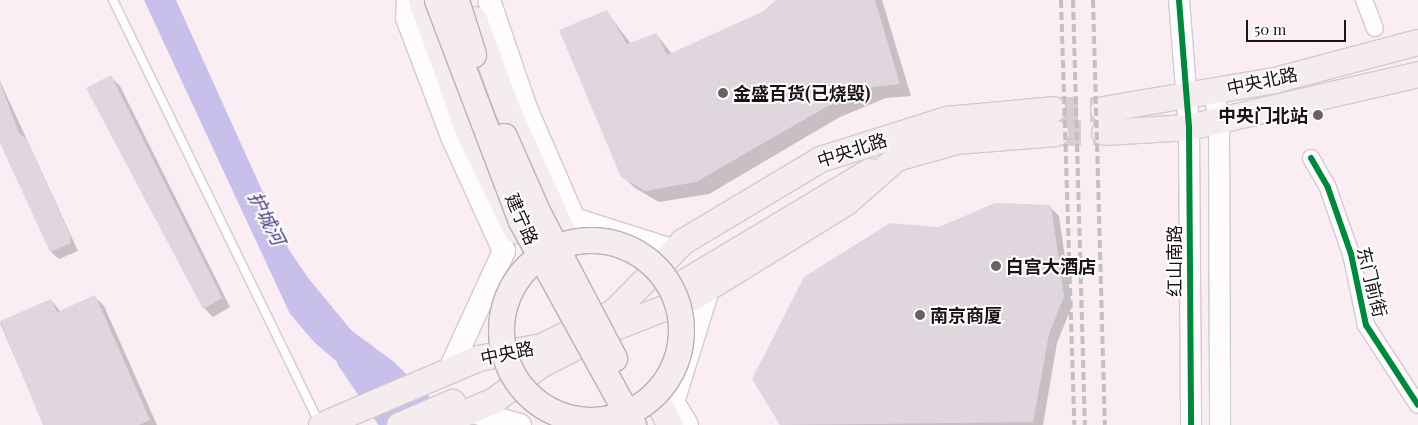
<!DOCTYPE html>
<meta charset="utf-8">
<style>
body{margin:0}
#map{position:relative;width:1418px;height:425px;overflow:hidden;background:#faeef4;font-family:"Playfair Display","Noto Sans SC",serif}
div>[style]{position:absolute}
.water>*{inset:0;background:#c8c0ea}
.shadow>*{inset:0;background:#0003}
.river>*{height:24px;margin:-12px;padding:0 12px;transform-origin:12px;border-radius:12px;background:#c8c0ea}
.building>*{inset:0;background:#dfd7dd}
.primary-tunnel>*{height:25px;margin-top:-12.5px;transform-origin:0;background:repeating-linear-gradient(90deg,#d9cdd3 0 25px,transparent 0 37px)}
.roads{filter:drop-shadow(1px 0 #d4cacf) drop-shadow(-1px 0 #d4cacf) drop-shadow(0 1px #d4cacf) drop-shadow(0 -1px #d4cacf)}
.service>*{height:8px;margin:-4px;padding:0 4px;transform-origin:4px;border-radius:4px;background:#fefcfd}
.minor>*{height:16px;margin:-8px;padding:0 8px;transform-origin:8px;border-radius:8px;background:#fefcfd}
.tertiary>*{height:20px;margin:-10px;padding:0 10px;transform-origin:10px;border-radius:10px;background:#fefcfd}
.secondary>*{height:22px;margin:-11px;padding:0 11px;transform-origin:11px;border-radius:11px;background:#fefcfd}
.primary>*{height:25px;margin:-12.5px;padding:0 12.5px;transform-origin:12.5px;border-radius:12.5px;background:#f4ecee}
.rail>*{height:4px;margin-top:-2px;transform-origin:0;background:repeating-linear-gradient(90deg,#c3c0c1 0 8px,transparent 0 12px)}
.bridges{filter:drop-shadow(1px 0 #beafb2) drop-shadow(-1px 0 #beafb2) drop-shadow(0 1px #beafb2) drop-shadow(0 -1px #beafb2)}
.primary-bridge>*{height:25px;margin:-12.5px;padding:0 12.5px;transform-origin:12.5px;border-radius:12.5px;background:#f4ecee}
.primary-bridge>.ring{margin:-12.5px;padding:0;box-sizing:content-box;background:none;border:25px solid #f4ecee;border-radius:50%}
.cycleway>*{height:6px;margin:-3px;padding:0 3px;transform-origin:3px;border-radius:3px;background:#00873e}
.dots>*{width:14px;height:14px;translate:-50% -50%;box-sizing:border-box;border:2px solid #fdfdfd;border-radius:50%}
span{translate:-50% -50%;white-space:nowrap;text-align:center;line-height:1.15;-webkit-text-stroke:4px #fdfdfd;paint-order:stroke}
.street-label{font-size:18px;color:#1c1317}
.poi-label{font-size:18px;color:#1c1317;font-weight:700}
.left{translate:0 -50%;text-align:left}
.right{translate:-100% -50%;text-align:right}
.water-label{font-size:19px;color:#493c81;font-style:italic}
.scale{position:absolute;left:1246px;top:20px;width:100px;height:22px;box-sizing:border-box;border:2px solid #1c1317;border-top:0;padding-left:6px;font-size:15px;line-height:18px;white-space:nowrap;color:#1c1317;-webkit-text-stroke:4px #fdfdfd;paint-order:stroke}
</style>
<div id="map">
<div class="water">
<div style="clip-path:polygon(144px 0,176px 0,289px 250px,309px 279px,351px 330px,394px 362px,458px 425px,410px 425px,314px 342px,290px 314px)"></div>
</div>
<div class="shadow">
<div style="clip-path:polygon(779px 0,882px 0,911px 96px,886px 98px,840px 117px,709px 194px,659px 202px,635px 188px,622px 176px,607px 12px,631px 44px,656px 34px,672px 54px,762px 13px)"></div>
<div style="clip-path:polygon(111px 77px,120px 86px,230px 307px,213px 317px,204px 308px)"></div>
<div style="clip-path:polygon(0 81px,78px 251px,59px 259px,51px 252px,0 140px)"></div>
<div style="clip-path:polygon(1050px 207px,1059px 216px,1072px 306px,1057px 343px,1043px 425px,782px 425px,753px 379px,939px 229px)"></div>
<div style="clip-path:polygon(95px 297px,104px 306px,157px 425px,44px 425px,0 323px,51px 300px,61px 312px)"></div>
</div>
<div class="river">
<div style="left:349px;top:360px;width:78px;rotate:55.9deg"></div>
</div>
<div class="building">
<div style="clip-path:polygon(776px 0,875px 0,900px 84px,873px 87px,828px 106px,696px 182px,645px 191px,621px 177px,559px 30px,607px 10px,627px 44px,656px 33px,667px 55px,762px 12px)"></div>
<div style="clip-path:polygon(111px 75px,222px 298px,203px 309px,86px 88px)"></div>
<div style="clip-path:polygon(0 82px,19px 133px,27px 140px,70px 235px,71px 243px,50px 252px,0 143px)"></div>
<div style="clip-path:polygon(995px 203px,1051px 205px,1064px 296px,1049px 334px,1033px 422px,780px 425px,752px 379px,804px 277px,890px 223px,939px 227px)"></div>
<div style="clip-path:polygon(95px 295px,150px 420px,139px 425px,43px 425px,0 321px,51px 299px,57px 312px)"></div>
</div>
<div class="primary-tunnel">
<div style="left:1053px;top:109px;width:50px"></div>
<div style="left:1056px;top:133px;width:48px;rotate:-1.2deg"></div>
</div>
<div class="roads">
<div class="service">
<div style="left:113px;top:0;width:470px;rotate:64deg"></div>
</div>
<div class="minor">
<div style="left:1364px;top:0;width:30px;rotate:69deg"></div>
<div style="left:1311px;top:158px;width:34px;rotate:60deg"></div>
<div style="left:1328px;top:188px;width:70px;rotate:70.8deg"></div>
<div style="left:1351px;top:254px;width:73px;rotate:78.1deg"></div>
<div style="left:1366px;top:325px;width:95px;rotate:57deg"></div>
</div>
<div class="tertiary">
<div style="left:1179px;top:0;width:127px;rotate:85.5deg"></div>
<div style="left:1189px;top:127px;width:298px;rotate:89.6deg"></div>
<div style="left:1214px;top:91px;width:29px;rotate:80deg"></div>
<div style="left:1219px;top:120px;width:305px;rotate:89.8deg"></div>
</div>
<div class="secondary">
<div style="left:408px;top:0;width:18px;rotate:93deg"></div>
<div style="left:407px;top:18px;width:129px;rotate:69.2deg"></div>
<div style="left:453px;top:139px;width:123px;rotate:65.5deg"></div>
<div style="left:504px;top:251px;width:130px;rotate:114.6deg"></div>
<div style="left:489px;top:0;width:112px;rotate:71.2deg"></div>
<div style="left:525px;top:106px;width:123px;rotate:66.6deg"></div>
<div style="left:574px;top:219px;width:103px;rotate:17.6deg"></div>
<div style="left:469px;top:411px;width:53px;rotate:15.4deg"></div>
<div style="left:687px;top:425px;width:27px;rotate:-121deg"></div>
<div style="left:673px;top:402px;width:121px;rotate:-72.6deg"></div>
</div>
<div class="primary">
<div style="left:421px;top:0;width:142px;rotate:70.3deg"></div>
<div style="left:469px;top:134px;width:107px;rotate:63.9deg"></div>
<div style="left:474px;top:19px;width:96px;rotate:69.9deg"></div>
<div style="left:507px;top:109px;width:146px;rotate:65.7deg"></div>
<div style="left:1103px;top:109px;width:173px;rotate:-9.6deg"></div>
<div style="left:1274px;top:80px;width:149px;rotate:-14.8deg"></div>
<div style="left:1104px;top:132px;width:85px;rotate:-3.4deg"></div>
<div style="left:1189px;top:127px;width:235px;rotate:-13deg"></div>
<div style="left:672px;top:289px;width:230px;rotate:-30.9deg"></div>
<div style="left:655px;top:396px;width:33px;rotate:63deg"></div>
<div style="left:611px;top:420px;width:6px;rotate:59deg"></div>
<div style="left:321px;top:425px;width:171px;rotate:-23.1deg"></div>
<div style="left:478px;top:358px;width:64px;rotate:-10.8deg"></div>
<div style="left:541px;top:346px;width:80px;rotate:-25.3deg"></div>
<div style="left:613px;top:312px;width:100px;rotate:-45.4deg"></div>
<div style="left:683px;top:241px;width:160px;rotate:-30.9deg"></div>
<div style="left:820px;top:159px;width:132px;rotate:-17.6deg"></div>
<div style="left:946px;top:119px;width:107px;rotate:-5.3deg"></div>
<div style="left:399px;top:425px;width:58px;rotate:-23.5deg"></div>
<div style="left:436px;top:425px;width:63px;rotate:-23.3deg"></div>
<div style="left:494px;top:400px;width:58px;rotate:-37.3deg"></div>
<div style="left:540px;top:365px;width:81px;rotate:-27.2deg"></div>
<div style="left:612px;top:328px;width:88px;rotate:-21.3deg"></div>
<div style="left:694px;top:296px;width:179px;rotate:-31.7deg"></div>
<div style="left:846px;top:202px;width:67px;rotate:-41.3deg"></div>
<div style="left:896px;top:158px;width:62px;rotate:-15.8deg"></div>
<div style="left:956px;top:141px;width:100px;rotate:-4.6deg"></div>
</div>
</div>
<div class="rail">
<div style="left:1061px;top:0;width:425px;rotate:88.2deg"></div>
<div style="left:1073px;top:0;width:425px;rotate:88.4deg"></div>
<div style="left:1093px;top:0;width:425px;rotate:88.4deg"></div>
</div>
<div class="bridges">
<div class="primary-bridge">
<div style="left:437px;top:0;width:236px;rotate:69.2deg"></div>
<div style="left:521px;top:221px;width:233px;rotate:61.2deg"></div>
<div style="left:456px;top:0;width:57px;rotate:72.5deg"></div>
<div style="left:504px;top:136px;width:84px;rotate:66.2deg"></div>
<div style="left:538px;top:213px;width:164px;rotate:62.3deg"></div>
<div class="ring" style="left:501px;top:240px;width:155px;height:155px"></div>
</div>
</div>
<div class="cycleway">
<div style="left:1179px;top:0;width:127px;rotate:85.5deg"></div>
<div style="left:1189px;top:127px;width:298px;rotate:89.6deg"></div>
<div style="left:1311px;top:158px;width:34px;rotate:60deg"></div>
<div style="left:1328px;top:188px;width:70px;rotate:70.8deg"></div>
<div style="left:1351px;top:254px;width:73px;rotate:78.1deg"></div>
<div style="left:1366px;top:325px;width:95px;rotate:57deg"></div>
</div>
<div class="dots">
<div style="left:723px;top:93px;background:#6a6064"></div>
<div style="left:1318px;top:115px;background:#6a6064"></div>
<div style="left:996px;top:266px;background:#6a6064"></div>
<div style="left:920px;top:315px;background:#6a6064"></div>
</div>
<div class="street-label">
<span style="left:1262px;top:81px;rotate:-12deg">中央北路</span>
<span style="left:852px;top:150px;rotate:-18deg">中央北路</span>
<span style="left:522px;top:219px;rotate:66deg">建宁路</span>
<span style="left:1174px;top:261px;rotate:-90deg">红山南路</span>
<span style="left:1372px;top:282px;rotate:76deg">东门前街</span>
<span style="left:507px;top:353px;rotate:-12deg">中央路</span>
</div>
<div class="poi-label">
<span class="left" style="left:733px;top:93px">金盛百货(已烧毁)</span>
<span class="right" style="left:1308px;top:115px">中央门北站</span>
<span class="left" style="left:1006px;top:266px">白宫大酒店</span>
<span class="left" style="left:930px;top:315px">南京商厦</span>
</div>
<div class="water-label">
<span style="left:267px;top:218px;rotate:63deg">护城河</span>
</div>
<div class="scale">50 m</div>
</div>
